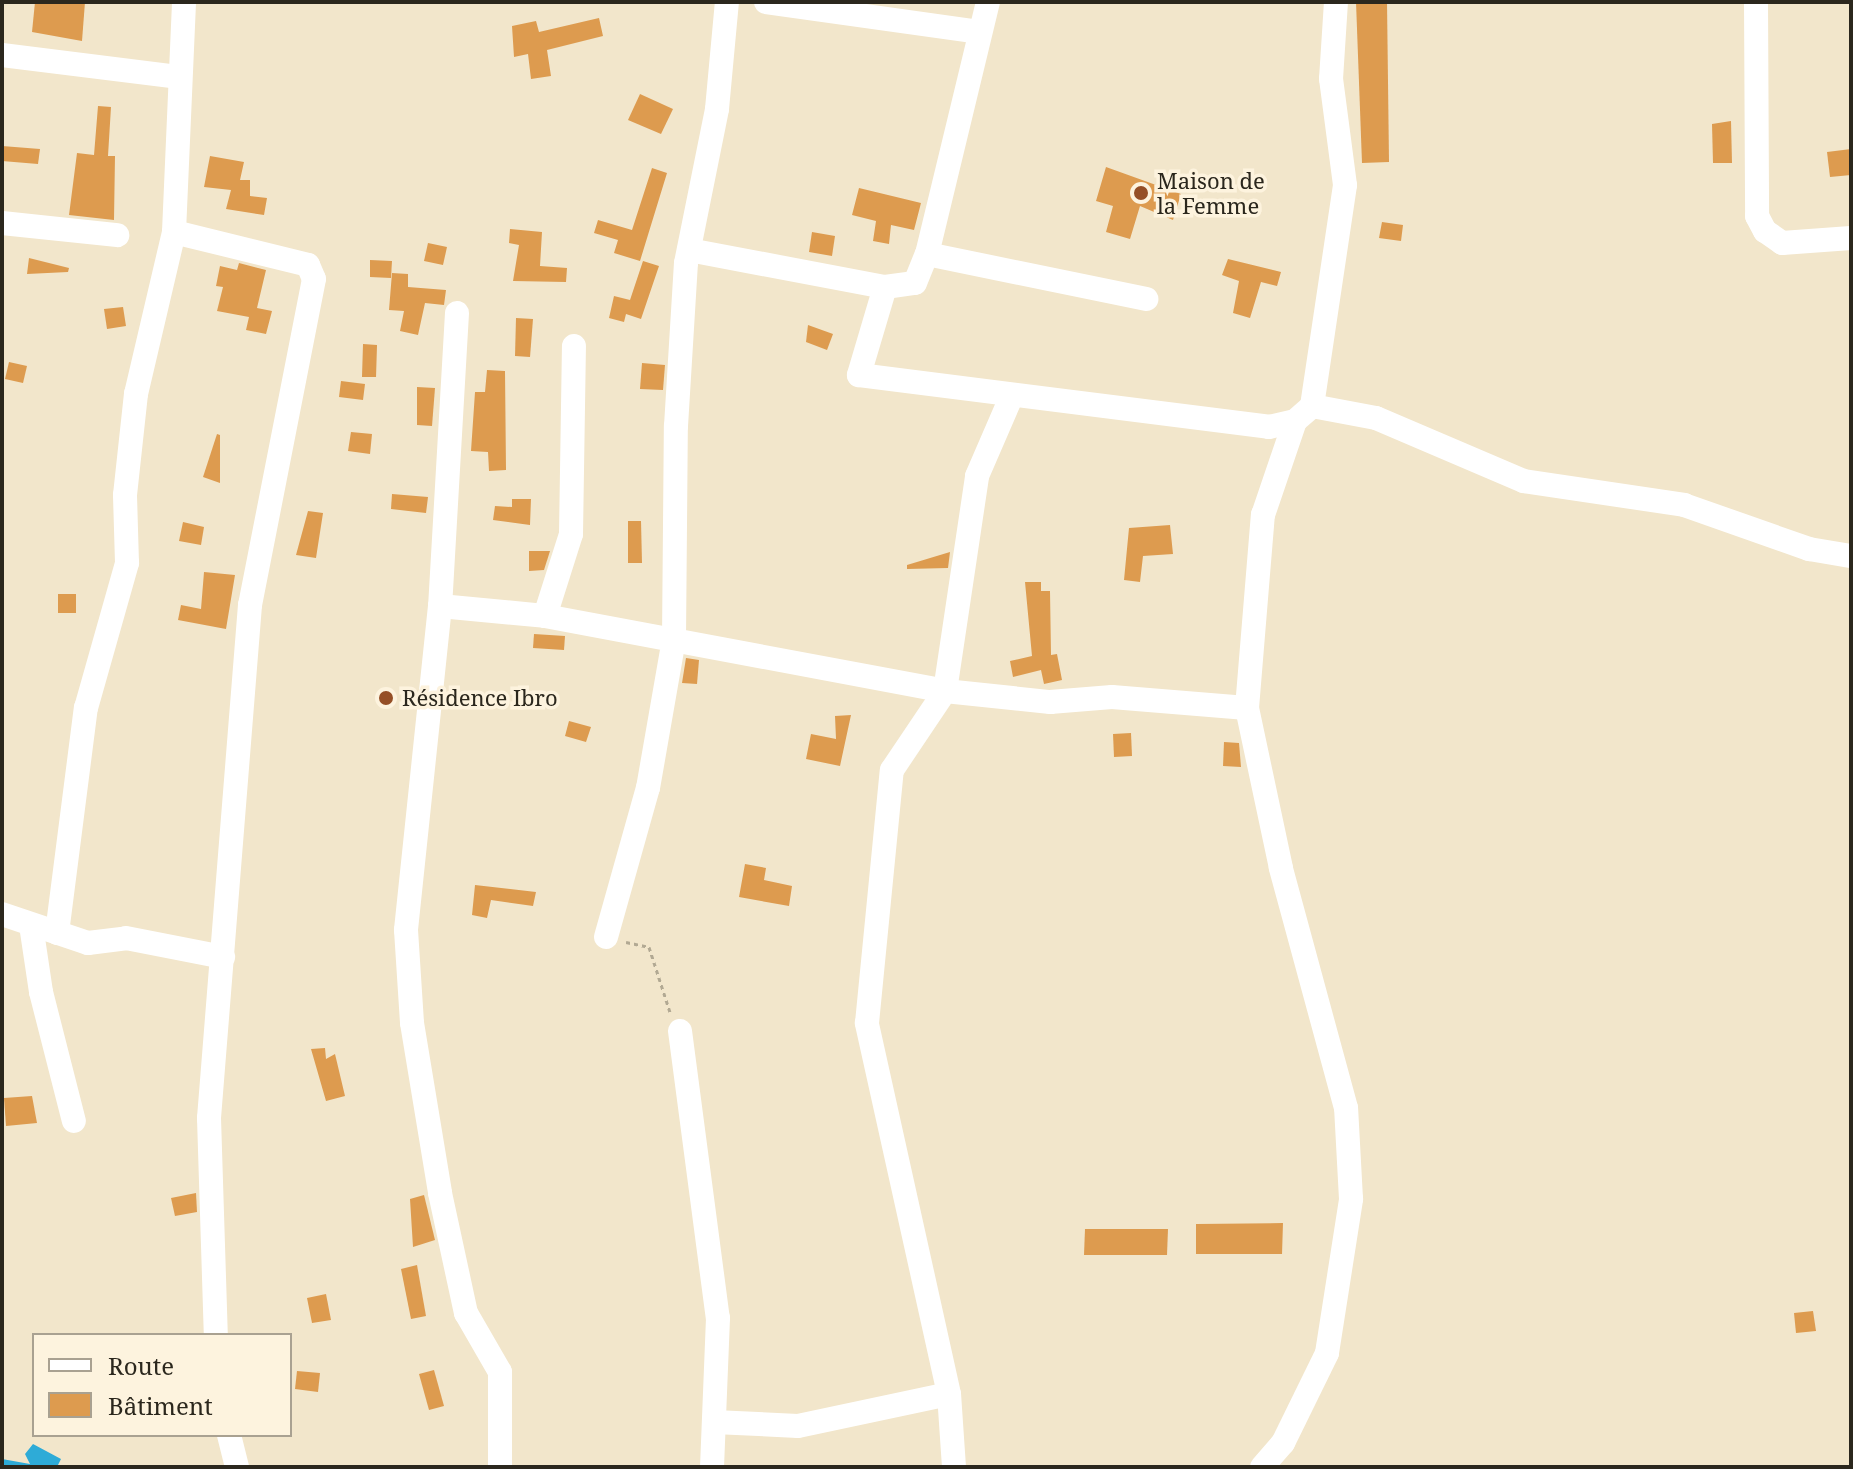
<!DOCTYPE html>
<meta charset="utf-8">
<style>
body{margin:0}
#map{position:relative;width:1853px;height:1469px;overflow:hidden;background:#f2e6cb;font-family:"Noto Serif",serif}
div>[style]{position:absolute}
.water>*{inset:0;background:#2eabd7}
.building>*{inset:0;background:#dd9b4f}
.path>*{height:3px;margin-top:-1.5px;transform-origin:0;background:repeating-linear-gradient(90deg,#b2a993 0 4px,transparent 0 8px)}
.minor>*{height:24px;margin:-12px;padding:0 12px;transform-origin:12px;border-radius:12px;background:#fff}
.dots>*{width:22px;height:22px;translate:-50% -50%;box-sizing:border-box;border:4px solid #fdf3de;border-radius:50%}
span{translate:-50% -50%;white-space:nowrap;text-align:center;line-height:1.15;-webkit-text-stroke:7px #fdf3de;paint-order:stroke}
.poi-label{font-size:22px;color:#2b271d}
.left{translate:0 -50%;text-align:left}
.frame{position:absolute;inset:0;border:4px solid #2b271d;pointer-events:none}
.legend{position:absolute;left:32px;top:1333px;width:260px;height:104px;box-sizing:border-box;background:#fdf3de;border:2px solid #a9a191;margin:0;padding:10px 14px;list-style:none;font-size:24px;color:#2b271d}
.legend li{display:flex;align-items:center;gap:16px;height:40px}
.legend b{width:40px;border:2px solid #a9a191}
</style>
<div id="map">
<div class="water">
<div style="clip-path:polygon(33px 1444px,61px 1459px,57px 1467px,2px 1467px,2px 1459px,30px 1464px,25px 1454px)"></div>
</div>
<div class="building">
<div style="clip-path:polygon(35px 2px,85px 2px,82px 41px,32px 32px)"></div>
<div style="clip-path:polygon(1356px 2px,1387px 2px,1389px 162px,1362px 163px)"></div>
<div style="clip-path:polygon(599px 18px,603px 36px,547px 50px,551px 76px,531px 79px,528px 54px,514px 57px,512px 26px,536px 21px,539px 32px)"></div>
<div style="clip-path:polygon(640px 94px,673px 109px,661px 134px,628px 120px)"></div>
<div style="clip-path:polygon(98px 106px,111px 107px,108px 156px,115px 156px,114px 220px,69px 215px,77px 153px,94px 155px)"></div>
<div style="clip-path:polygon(1731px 121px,1732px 163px,1713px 163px,1712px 124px)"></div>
<div style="clip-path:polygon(2px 146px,40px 149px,38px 164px,2px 161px)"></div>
<div style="clip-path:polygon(1851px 149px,1851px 175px,1830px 177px,1827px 152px)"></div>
<div style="clip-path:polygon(210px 156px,244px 162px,240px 180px,250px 180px,250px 196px,267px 198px,264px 215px,226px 209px,231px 190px,204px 187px)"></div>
<div style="clip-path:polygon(1106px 167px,1181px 194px,1173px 220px,1140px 206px,1130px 239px,1106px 232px,1113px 206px,1096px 201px)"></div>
<div style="clip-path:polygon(652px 168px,667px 173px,640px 261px,614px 253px,618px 240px,594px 233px,598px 220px,632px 230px)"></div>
<div style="clip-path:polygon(859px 188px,921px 203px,914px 230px,891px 225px,889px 244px,873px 241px,876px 221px,852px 215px)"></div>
<div style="clip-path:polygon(1382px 222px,1403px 225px,1401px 241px,1379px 238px)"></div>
<div style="clip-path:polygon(510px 229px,542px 232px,540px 266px,567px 268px,566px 282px,513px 281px,519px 245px,509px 243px)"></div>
<div style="clip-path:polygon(812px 232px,835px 236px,832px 256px,809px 252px)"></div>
<div style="clip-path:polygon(428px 243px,447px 247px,443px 265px,424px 261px)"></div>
<div style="clip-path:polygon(29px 258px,69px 268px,68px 272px,27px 274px)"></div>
<div style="clip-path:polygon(1228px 259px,1281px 272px,1277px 286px,1261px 282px,1250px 318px,1233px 313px,1239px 281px,1222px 275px)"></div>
<div style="clip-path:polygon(370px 260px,392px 261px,391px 278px,370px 277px)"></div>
<div style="clip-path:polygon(643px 261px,659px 266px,641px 319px,626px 314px,624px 322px,609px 318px,614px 296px,630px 300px)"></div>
<div style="clip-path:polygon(239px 263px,266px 270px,257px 308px,272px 311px,266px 334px,246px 330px,249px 317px,217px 311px,223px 287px,216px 286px,220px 266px,237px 270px)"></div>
<div style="clip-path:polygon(392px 273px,408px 274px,408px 287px,446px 290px,444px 305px,425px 303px,418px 335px,400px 331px,404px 311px,389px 310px)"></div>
<div style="clip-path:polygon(123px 307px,126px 326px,107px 329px,104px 309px)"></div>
<div style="clip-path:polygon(516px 318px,533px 319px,530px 357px,515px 356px)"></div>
<div style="clip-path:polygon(808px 325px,833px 334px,827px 350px,806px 342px)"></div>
<div style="clip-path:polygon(363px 344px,377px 345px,376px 377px,362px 377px)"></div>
<div style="clip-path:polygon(9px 362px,27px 366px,23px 383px,5px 379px)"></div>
<div style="clip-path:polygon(642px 363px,665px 365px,663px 390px,640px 389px)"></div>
<div style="clip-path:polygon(487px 370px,505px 371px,506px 470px,489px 471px,488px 452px,471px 451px,475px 392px,485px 392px)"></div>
<div style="clip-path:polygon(341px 381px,365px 384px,363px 400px,339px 397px)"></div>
<div style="clip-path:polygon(417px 387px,435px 388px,432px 426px,417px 425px)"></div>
<div style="clip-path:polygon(351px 432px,372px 434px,370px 454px,348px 451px)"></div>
<div style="clip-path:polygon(217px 434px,220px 435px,220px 483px,203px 477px)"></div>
<div style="clip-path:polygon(392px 494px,428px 497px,426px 513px,391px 509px)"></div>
<div style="clip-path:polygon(512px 499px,531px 499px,530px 525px,493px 520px,495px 506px,512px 507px)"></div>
<div style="clip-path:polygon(308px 511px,323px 513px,316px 558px,296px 555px)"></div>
<div style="clip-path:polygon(628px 521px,641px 521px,642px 563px,628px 563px)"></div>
<div style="clip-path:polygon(183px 522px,204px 527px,201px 545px,179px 541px)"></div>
<div style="clip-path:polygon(1170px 525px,1173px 554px,1143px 556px,1140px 582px,1124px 580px,1129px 528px)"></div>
<div style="clip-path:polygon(529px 551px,550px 551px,544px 570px,529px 571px)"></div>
<div style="clip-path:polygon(950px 552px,948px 568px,907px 569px,907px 565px)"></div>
<div style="clip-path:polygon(204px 572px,235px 575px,226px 629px,178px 620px,181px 605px,201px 609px)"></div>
<div style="clip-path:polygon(1025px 582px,1041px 582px,1041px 591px,1050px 591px,1051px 655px,1057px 654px,1062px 680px,1044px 684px,1041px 670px,1013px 677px,1010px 661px,1032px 656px)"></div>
<div style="clip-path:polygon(58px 594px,76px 594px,76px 613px,58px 613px)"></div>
<div style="clip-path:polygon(534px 634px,565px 636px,564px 650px,533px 648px)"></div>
<div style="clip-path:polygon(686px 658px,699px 660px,697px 684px,682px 683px)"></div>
<div style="clip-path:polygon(851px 715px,840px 766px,806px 759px,811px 734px,836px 739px,835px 716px)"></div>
<div style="clip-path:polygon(569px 721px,591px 727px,586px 742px,565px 736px)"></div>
<div style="clip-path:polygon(1131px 733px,1132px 756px,1114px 757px,1113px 734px)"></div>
<div style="clip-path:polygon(1224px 742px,1239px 743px,1241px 767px,1223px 766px)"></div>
<div style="clip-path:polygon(745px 864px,766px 868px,764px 880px,792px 886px,789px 906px,739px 897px)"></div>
<div style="clip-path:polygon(475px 885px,536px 892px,533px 906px,491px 900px,487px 918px,472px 915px)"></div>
<div style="clip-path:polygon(325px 1048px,326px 1059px,335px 1054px,345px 1096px,326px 1101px,311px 1049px)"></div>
<div style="clip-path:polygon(32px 1096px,37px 1123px,6px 1126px,4px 1098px)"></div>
<div style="clip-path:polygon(196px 1193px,197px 1212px,175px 1216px,171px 1198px)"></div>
<div style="clip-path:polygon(424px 1195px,435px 1240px,413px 1247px,410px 1199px)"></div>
<div style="clip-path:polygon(1283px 1223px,1282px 1254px,1196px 1254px,1196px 1224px)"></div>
<div style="clip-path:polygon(1085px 1229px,1168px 1229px,1167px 1255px,1084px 1255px)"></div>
<div style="clip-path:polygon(417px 1265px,426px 1316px,411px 1319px,401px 1269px)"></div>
<div style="clip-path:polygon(326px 1294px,331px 1320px,312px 1323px,307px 1298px)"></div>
<div style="clip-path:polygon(1813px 1311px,1816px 1331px,1796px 1333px,1794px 1313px)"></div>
<div style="clip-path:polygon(434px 1370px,444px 1406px,429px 1410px,419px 1374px)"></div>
<div style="clip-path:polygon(297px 1371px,320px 1373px,318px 1392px,295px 1389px)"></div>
</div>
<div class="path">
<div style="left:626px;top:942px;width:24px;rotate:12deg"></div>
<div style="left:649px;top:947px;width:68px;rotate:72.1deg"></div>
</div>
<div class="minor">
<div style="left:766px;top:2px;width:215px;rotate:8deg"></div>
<div style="left:1756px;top:2px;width:214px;rotate:89.7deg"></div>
<div style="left:1757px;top:216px;width:17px;rotate:62deg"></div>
<div style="left:1765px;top:231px;width:21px;rotate:35deg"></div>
<div style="left:1782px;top:243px;width:69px;rotate:-4.1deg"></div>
<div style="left:2px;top:55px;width:177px;rotate:7.1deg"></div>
<div style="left:2px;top:223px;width:116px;rotate:6deg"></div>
<div style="left:174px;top:232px;width:138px;rotate:13.8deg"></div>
<div style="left:308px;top:265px;width:15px;rotate:67deg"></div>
<div style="left:314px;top:279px;width:332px;rotate:101.1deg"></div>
<div style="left:250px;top:605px;width:515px;rotate:94.57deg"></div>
<div style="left:209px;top:1118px;width:217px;rotate:88.2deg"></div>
<div style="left:689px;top:250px;width:199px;rotate:10.7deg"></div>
<div style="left:885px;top:287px;width:30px;rotate:-8deg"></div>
<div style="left:915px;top:283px;width:31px;rotate:-68deg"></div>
<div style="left:927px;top:254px;width:259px;rotate:-76.4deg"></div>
<div style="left:927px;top:254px;width:224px;rotate:11.6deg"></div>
<div style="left:885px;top:287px;width:92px;rotate:106.5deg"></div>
<div style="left:859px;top:375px;width:413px;rotate:7.2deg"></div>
<div style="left:1269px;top:427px;width:27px;rotate:-13deg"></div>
<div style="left:1295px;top:421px;width:23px;rotate:-41deg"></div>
<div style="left:1312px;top:406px;width:223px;rotate:-81.5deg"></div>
<div style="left:1345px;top:185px;width:107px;rotate:-97.5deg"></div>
<div style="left:1331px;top:79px;width:77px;rotate:-86.3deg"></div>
<div style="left:457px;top:313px;width:293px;rotate:93.3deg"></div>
<div style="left:440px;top:606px;width:326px;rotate:96deg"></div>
<div style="left:406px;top:930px;width:93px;rotate:86.3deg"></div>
<div style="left:412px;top:1023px;width:172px;rotate:80.6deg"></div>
<div style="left:440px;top:1193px;width:123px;rotate:77.8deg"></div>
<div style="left:466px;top:1313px;width:68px;rotate:60deg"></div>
<div style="left:500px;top:1372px;width:95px;rotate:90deg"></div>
<div style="left:1312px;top:406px;width:65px;rotate:10.6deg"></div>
<div style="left:1376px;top:418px;width:161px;rotate:23.1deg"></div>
<div style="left:1524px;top:481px;width:162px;rotate:8.5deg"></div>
<div style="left:1684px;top:505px;width:133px;rotate:19.4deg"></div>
<div style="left:1809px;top:549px;width:43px;rotate:9.5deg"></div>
<div style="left:440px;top:606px;width:105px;rotate:5.4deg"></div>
<div style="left:545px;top:616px;width:407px;rotate:10.6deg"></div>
<div style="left:945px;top:691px;width:106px;rotate:6deg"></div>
<div style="left:1050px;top:702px;width:62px;rotate:-4.6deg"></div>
<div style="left:1112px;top:697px;width:135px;rotate:4.7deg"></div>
<div style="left:545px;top:616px;width:86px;rotate:-72.4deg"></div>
<div style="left:571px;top:534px;width:188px;rotate:-89.1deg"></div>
<div style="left:2px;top:914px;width:91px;rotate:18.6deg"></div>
<div style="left:88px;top:943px;width:38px;rotate:-7deg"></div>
<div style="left:126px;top:938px;width:99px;rotate:11.1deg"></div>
<div style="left:31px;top:925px;width:68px;rotate:81.5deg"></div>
<div style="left:41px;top:992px;width:133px;rotate:75.7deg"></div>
<div style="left:57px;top:933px;width:227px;rotate:-82.7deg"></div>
<div style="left:86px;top:708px;width:151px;rotate:-74.2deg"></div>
<div style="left:127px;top:563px;width:68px;rotate:-91.7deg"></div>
<div style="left:125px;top:495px;width:102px;rotate:-83.8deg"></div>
<div style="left:136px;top:394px;width:166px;rotate:-76.8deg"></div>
<div style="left:174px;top:232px;width:230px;rotate:-87.5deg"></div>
<div style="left:606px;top:937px;width:155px;rotate:-74.3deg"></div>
<div style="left:648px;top:788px;width:151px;rotate:-80.1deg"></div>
<div style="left:674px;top:639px;width:213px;rotate:-89.5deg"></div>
<div style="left:676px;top:426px;width:163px;rotate:-86.5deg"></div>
<div style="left:686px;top:263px;width:157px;rotate:-78.6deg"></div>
<div style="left:717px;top:109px;width:107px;rotate:-84.7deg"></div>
<div style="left:680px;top:1031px;width:290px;rotate:82.5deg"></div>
<div style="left:718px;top:1318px;width:149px;rotate:92.3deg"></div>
<div style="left:714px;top:1422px;width:84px;rotate:2.7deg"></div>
<div style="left:798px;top:1426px;width:154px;rotate:-12deg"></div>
<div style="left:229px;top:1435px;width:33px;rotate:76deg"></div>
<div style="left:954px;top:1467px;width:73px;rotate:-93.9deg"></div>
<div style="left:949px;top:1394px;width:380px;rotate:-102.5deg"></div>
<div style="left:867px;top:1023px;width:254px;rotate:-84.4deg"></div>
<div style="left:892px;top:770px;width:95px;rotate:-56.1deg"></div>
<div style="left:945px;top:691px;width:217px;rotate:-81.5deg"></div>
<div style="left:977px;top:476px;width:88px;rotate:-66.6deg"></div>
<div style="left:1262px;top:1467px;width:32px;rotate:-49deg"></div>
<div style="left:1283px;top:1443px;width:100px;rotate:-63.9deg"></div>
<div style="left:1327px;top:1353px;width:156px;rotate:-81.1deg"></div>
<div style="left:1351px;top:1199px;width:91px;rotate:-93.1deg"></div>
<div style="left:1346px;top:1108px;width:249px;rotate:-105.2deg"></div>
<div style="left:1281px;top:868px;width:164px;rotate:-102deg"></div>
<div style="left:1247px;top:708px;width:194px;rotate:-85.3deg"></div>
<div style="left:1263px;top:515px;width:99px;rotate:-71.2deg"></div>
</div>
<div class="dots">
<div style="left:1141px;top:193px;background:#954f26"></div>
<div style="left:386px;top:698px;background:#954f26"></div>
</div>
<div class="poi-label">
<span class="left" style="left:1157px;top:193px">Maison de<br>la Femme</span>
<span class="left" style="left:402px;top:698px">Résidence Ibro</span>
</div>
<div class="frame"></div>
<ul class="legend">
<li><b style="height:10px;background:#fff"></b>Route</li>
<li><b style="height:22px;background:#dd9b4f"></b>Bâtiment</li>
</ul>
</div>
